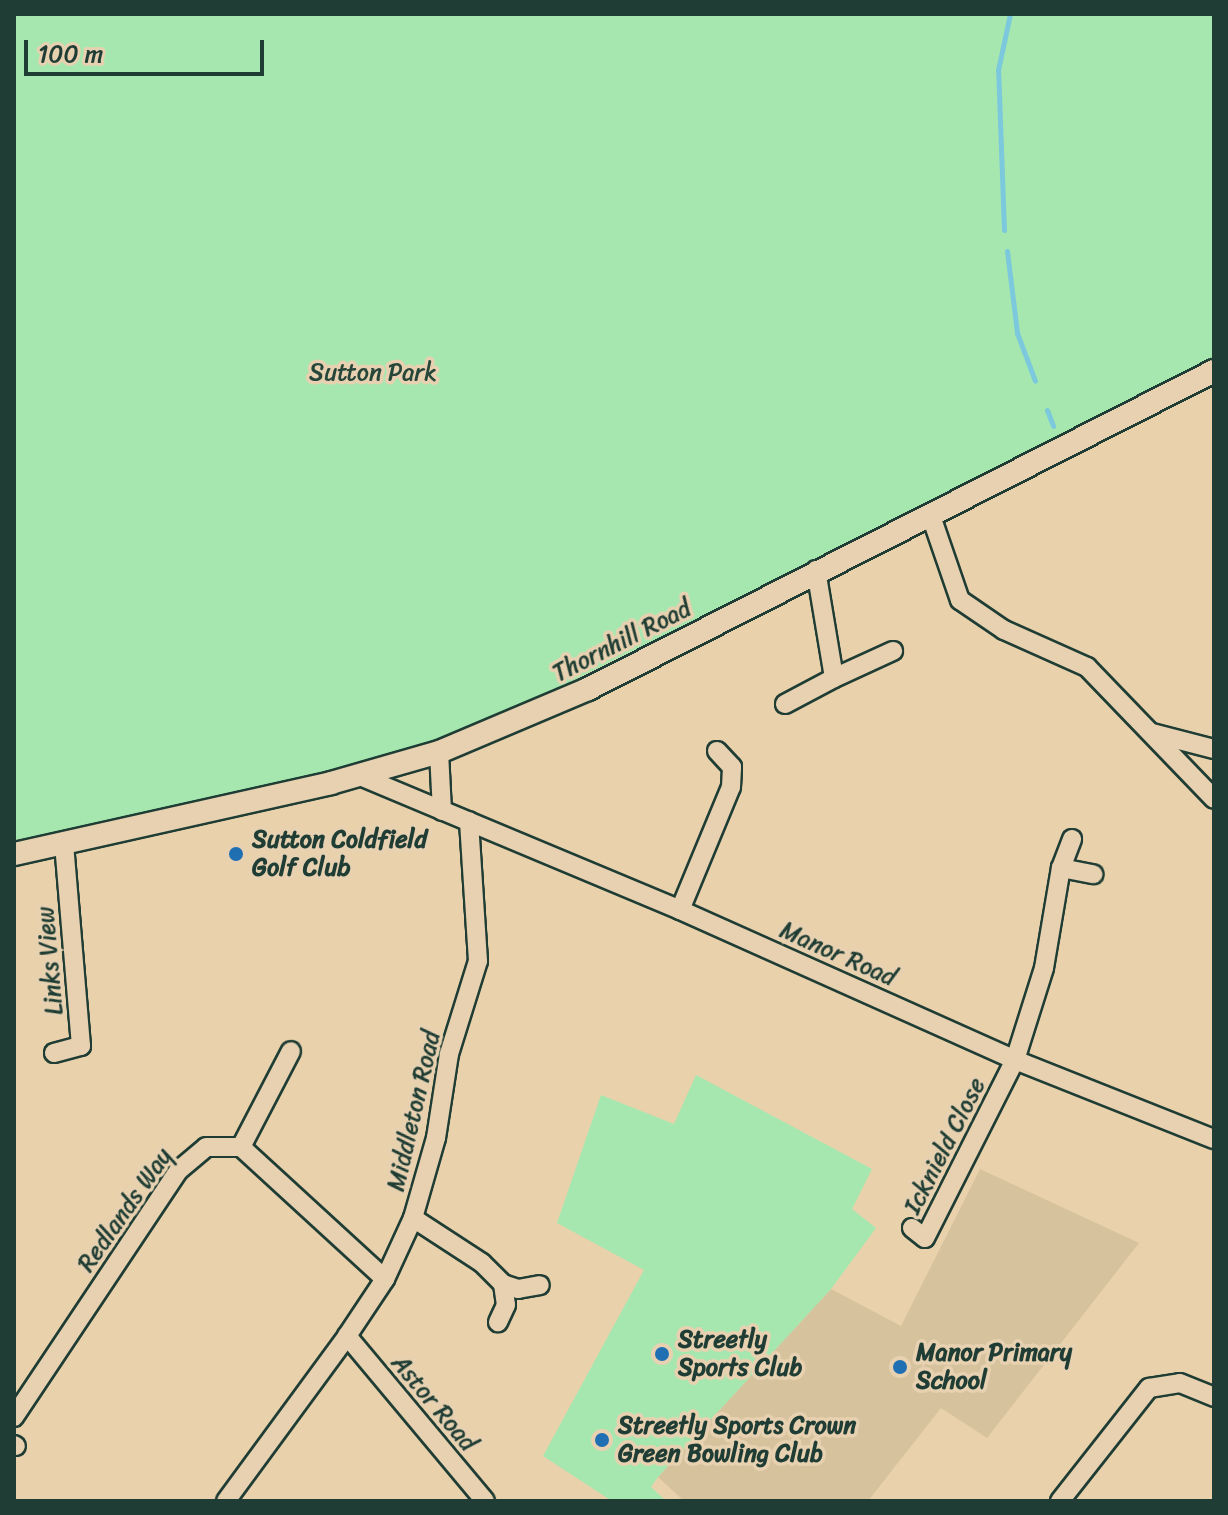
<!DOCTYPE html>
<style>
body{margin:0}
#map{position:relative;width:1228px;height:1515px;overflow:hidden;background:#e8d1ab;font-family:Sriracha,sans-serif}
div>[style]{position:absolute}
.built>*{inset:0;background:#d6c39e}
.green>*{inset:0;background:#a6e7b0}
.stream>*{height:5px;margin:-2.5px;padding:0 2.5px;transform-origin:2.5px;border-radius:2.5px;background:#7cc8dc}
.roads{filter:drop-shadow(2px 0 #1f3d34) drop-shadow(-2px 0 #1f3d34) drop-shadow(0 2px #1f3d34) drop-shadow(0 -2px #1f3d34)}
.minor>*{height:18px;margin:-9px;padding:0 9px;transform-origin:9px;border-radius:9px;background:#e7d1b0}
.major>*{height:22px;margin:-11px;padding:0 11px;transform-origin:11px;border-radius:11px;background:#e7d1b0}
.dots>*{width:22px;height:22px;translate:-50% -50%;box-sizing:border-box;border:4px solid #e7d1b0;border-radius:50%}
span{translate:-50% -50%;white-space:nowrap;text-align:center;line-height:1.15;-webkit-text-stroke:7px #e7d1b0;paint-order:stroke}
.park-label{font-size:24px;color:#26463a}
.street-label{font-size:24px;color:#1f3d34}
.poi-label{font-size:24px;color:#1f3d34;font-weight:700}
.left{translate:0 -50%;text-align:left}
.frame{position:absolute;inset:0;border:16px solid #1f3d34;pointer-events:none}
.scale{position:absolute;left:24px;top:40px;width:240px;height:36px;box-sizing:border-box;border:4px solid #1f3d34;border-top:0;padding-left:10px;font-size:24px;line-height:28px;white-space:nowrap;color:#1f3d34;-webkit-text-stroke:6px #e7d1b0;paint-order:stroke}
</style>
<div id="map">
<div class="built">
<div style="clip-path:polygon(980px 1169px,1139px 1243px,987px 1438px,941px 1408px,868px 1501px,684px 1501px,658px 1477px,831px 1289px,901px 1326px)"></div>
</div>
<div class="green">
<div style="clip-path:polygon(14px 14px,1214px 14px,1214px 361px,488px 723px,344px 772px,176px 814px,14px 840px)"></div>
<div style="clip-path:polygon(696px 1075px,872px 1169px,852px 1209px,876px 1228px,831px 1289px,658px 1477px,651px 1487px,666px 1501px,612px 1501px,543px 1456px,644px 1270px,557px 1223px,601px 1095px,674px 1124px)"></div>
</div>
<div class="stream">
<div style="left:1004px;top:230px;width:160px;rotate:-92.1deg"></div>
<div style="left:998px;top:70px;width:57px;rotate:-77.9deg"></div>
<div style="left:1007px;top:251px;width:83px;rotate:83deg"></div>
<div style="left:1017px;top:333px;width:51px;rotate:69.4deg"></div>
<div style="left:1047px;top:410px;width:17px;rotate:69deg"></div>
</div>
<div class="roads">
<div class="minor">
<div style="left:931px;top:516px;width:89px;rotate:71deg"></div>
<div style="left:960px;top:600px;width:53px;rotate:34.3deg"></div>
<div style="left:1004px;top:630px;width:91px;rotate:24deg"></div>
<div style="left:1087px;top:667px;width:183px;rotate:46.1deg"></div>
<div style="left:816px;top:570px;width:109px;rotate:80.5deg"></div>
<div style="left:834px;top:678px;width:65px;rotate:-24.6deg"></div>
<div style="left:785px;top:704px;width:55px;rotate:-28deg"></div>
<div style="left:1152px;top:733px;width:64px;rotate:14.5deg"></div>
<div style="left:439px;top:752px;width:59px;rotate:87.1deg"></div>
<div style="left:360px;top:776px;width:347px;rotate:22.7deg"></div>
<div style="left:680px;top:910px;width:367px;rotate:24.1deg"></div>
<div style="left:1015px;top:1060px;width:214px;rotate:21.7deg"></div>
<div style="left:1061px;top:868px;width:33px;rotate:11deg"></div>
<div style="left:680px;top:910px;width:133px;rotate:-67.5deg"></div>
<div style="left:731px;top:787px;width:20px;rotate:-87deg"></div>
<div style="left:732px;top:767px;width:22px;rotate:-133deg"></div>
<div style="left:54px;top:1053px;width:28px;rotate:-15deg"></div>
<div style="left:81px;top:1046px;width:203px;rotate:-94.8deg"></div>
<div style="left:241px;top:1147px;width:108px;rotate:-62.5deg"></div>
<div style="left:413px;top:1218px;width:82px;rotate:33.1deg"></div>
<div style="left:482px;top:1263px;width:30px;rotate:45deg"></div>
<div style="left:503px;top:1284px;width:21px;rotate:82deg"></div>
<div style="left:506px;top:1305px;width:19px;rotate:115deg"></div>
<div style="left:912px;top:1228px;width:16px;rotate:38deg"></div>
<div style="left:925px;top:1238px;width:199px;rotate:-63.2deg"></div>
<div style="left:1015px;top:1060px;width:96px;rotate:-72.5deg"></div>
<div style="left:1044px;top:968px;width:101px;rotate:-80.4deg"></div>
<div style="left:1061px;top:868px;width:31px;rotate:-69deg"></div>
<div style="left:503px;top:1284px;width:16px;rotate:18deg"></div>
<div style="left:518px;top:1289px;width:22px;rotate:-10deg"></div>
<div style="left:347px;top:1336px;width:215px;rotate:50.1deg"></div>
<div style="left:14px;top:1417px;width:297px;rotate:-56.3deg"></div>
<div style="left:179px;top:1170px;width:35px;rotate:-40deg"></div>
<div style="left:206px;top:1147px;width:35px"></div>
<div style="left:241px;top:1147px;width:195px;rotate:42.5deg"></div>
<div style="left:14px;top:1445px;width:2px;rotate:27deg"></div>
<div style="left:226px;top:1501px;width:205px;rotate:-53.7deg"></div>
<div style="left:347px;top:1336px;width:69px;rotate:-56.3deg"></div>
<div style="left:385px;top:1279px;width:67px;rotate:-65.3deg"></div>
<div style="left:413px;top:1218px;width:83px;rotate:-74deg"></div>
<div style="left:436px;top:1138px;width:85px;rotate:-81.2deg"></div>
<div style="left:449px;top:1054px;width:97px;rotate:-72.7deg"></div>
<div style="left:478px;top:961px;width:140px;rotate:-93.7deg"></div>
<div style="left:1060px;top:1501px;width:144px;rotate:-51.8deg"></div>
<div style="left:1149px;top:1388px;width:31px;rotate:-9deg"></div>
<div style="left:1180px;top:1383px;width:37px;rotate:22deg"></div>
</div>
<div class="major">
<div style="left:14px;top:854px;width:325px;rotate:-12.6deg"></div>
<div style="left:331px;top:783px;width:112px;rotate:-16deg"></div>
<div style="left:439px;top:752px;width:162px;rotate:-22.9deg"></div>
<div style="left:588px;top:689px;width:702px;rotate:-26.93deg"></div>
</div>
</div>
<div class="dots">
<div style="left:236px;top:854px;background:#1f6fb2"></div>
<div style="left:662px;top:1354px;background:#1f6fb2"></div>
<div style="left:900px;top:1367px;background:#1f6fb2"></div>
<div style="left:602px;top:1440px;background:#1f6fb2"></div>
</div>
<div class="park-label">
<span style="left:373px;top:373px">Sutton Park</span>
</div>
<div class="street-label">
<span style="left:622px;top:641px;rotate:-27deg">Thornhill Road</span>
<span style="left:838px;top:954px;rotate:24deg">Manor Road</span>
<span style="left:50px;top:961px;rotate:-95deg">Links View</span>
<span style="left:414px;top:1111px;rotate:-77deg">Middleton Road</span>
<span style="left:945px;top:1146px;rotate:-63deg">Icknield Close</span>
<span style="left:125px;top:1210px;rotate:-55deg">Redlands Way</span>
<span style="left:434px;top:1403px;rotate:50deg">Astor Road</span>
</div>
<div class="poi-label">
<span class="left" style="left:252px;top:854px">Sutton Coldfield<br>Golf Club</span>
<span class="left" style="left:678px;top:1354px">Streetly<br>Sports Club</span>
<span class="left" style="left:916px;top:1367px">Manor Primary<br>School</span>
<span class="left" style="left:618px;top:1440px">Streetly Sports Crown<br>Green Bowling Club</span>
</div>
<div class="frame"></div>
<div class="scale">100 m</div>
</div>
